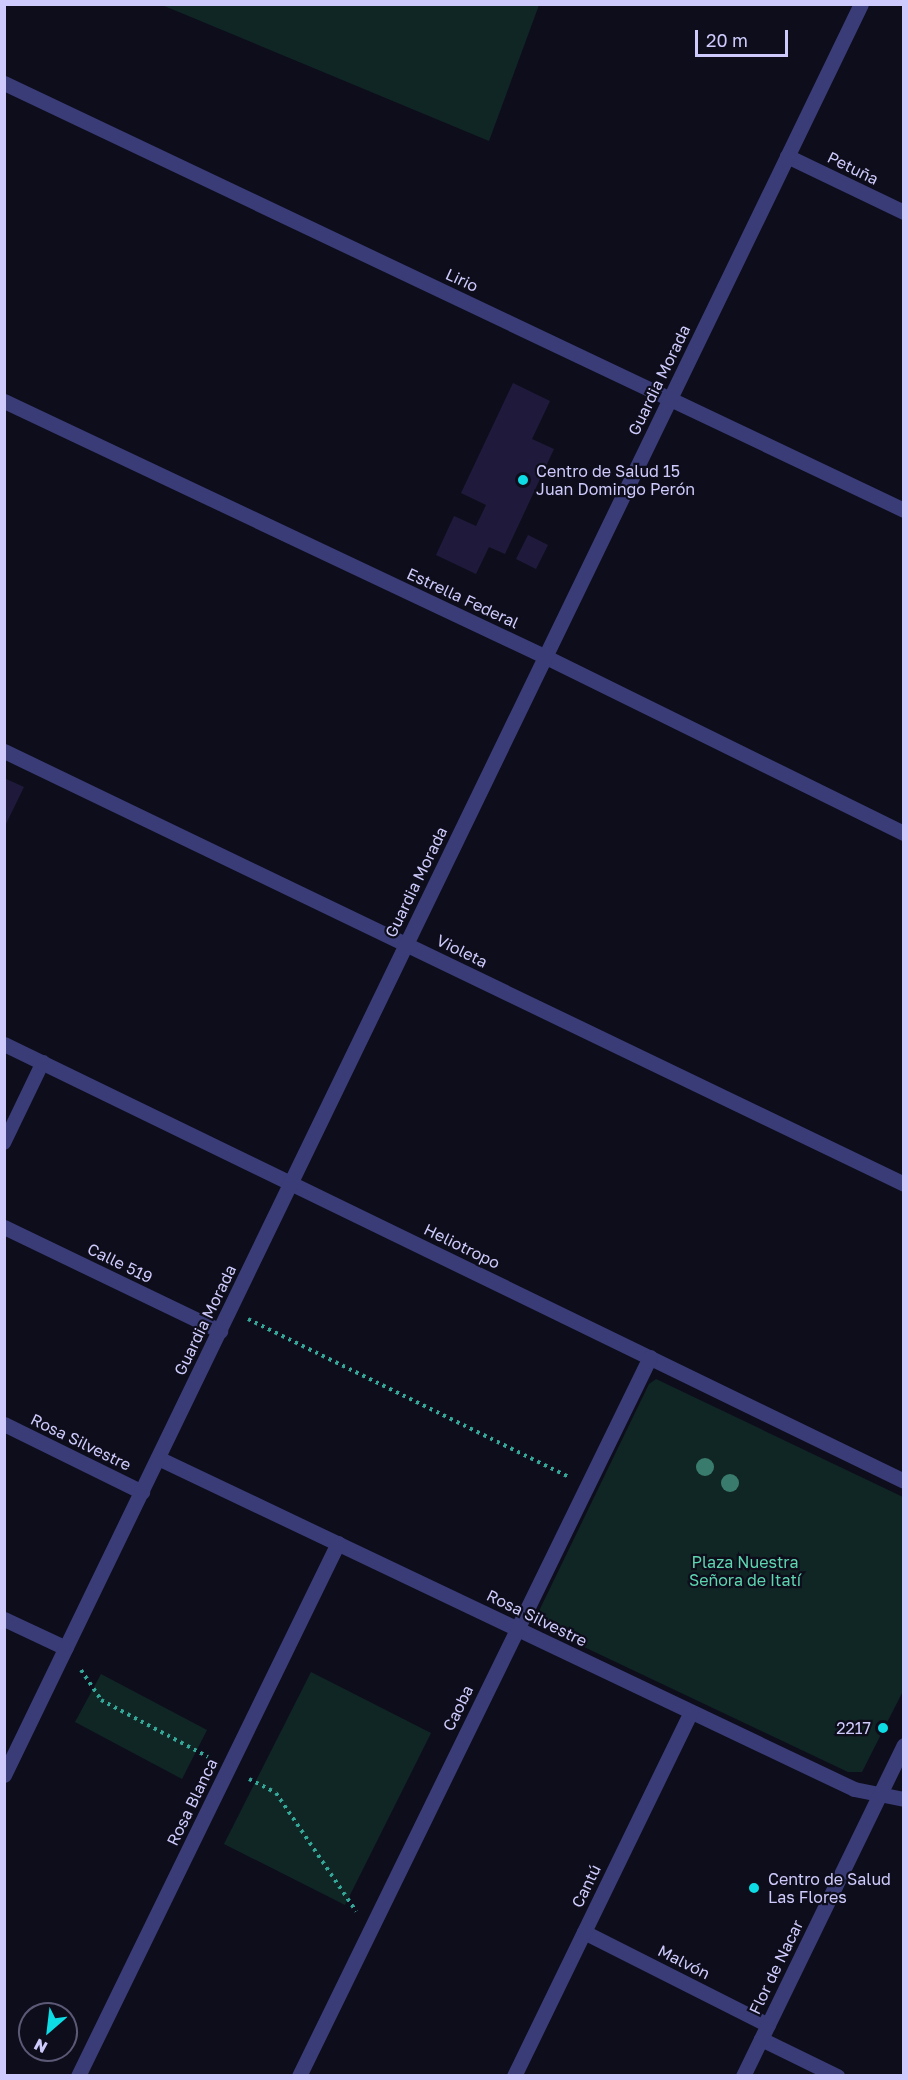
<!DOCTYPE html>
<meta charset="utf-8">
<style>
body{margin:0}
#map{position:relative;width:908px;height:2080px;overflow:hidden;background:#0e0d1c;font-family:"Golos Text",sans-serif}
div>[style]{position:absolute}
.green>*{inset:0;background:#102624}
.building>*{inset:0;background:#1f1a3c}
.path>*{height:4px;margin-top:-2px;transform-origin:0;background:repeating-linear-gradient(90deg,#34a799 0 3px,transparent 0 7.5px)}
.service>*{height:14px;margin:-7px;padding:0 7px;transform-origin:7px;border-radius:7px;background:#3a3c78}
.minor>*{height:15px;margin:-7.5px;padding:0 7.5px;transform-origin:7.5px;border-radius:7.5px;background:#3a3c78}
.trees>*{width:18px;height:18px;margin:-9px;border-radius:50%;background:#397c6d}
.dots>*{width:16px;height:16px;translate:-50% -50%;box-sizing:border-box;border:3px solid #0e0d1c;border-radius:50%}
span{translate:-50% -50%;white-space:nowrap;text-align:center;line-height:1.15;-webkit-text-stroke:4.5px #0e0d1c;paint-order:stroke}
.street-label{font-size:16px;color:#cecbfc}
.poi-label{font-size:16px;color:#cecbfc}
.left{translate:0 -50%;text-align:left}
.right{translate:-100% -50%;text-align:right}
.park-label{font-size:16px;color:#5dd6b0}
.frame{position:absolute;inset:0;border:6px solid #cecbfc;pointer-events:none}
.north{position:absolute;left:18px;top:2002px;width:60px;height:60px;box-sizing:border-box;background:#0e0d1c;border:2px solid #5b5976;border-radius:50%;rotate:208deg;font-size:16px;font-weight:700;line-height:24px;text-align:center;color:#cecbfc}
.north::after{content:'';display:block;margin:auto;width:21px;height:27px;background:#0edce4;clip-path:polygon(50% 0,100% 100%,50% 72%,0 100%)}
.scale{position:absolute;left:695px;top:30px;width:93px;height:27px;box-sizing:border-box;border:3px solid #cecbfc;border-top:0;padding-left:8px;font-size:18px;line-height:21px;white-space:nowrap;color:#cecbfc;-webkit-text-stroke:4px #0e0d1c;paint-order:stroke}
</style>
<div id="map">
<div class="green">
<div style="clip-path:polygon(162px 5px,539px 5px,489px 141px)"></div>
<div style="clip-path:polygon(656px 1379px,903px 1497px,903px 1691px,862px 1772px,848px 1772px,544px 1628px,538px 1621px,538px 1613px,649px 1384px)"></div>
<div style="clip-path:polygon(311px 1672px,431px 1733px,345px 1905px,224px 1844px)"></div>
<div style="clip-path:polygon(101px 1674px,207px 1730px,182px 1779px,75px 1722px)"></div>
</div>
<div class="building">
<div style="clip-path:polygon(513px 383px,550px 401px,532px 439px,554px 449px,505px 554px,489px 547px,476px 574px,436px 555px,454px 516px,476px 526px,486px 505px,461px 493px)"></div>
<div style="clip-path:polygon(528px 535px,548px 545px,536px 569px,516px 559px)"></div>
<div style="clip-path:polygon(4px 778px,24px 787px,4px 828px)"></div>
</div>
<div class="path">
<div style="left:248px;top:1319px;width:356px;rotate:26.2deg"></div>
<div style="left:81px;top:1670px;width:36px;rotate:56deg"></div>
<div style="left:101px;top:1700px;width:121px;rotate:28deg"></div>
<div style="left:249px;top:1779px;width:30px;rotate:27deg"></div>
<div style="left:276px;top:1793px;width:143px;rotate:55.9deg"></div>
</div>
<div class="service">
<div style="left:4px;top:1143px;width:90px;rotate:-64.3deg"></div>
</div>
<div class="minor">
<div style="left:4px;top:83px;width:996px;rotate:25.38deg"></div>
<div style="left:787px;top:156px;width:130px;rotate:25.6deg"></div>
<div style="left:4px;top:401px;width:599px;rotate:25.28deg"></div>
<div style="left:546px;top:657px;width:399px;rotate:26.2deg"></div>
<div style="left:4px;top:751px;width:999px;rotate:25.69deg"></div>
<div style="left:4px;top:1044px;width:1000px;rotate:25.9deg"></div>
<div style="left:4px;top:1227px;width:240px;rotate:25.7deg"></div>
<div style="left:4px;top:1424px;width:154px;rotate:26.2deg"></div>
<div style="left:158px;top:1458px;width:771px;rotate:25.43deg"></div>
<div style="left:854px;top:1789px;width:51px;rotate:11.3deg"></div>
<div style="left:4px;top:1619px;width:68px;rotate:25.1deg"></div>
<div style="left:4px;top:1775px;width:1967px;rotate:-64.18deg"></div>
<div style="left:584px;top:1932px;width:206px;rotate:26.8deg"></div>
<div style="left:761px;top:2039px;width:85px;rotate:26deg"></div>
<div style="left:78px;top:2076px;width:593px;rotate:-64deg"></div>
<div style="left:299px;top:2076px;width:800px;rotate:-63.98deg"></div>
<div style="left:514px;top:2076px;width:405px;rotate:-64.1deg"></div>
<div style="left:743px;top:2076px;width:368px;rotate:-64.1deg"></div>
</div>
<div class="trees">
<div style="left:705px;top:1467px"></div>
<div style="left:730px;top:1483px"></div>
</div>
<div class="dots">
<div style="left:523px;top:480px;background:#0edce4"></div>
<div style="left:883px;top:1728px;background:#0edce4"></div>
<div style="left:754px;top:1888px;background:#0edce4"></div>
</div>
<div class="street-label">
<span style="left:853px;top:168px;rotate:26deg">Petuña</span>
<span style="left:462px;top:280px;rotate:25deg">Lirio</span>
<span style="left:659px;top:380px;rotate:-64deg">Guardia Morada</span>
<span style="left:463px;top:598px;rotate:25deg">Estrella Federal</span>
<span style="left:416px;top:882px;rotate:-64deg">Guardia Morada</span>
<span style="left:462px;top:951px;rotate:26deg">Violeta</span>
<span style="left:462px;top:1246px;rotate:26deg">Heliotropo</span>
<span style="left:120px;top:1263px;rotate:26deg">Calle 519</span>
<span style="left:205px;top:1320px;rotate:-64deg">Guardia Morada</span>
<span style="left:81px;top:1442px;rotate:26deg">Rosa Silvestre</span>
<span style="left:537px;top:1618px;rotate:26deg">Rosa Silvestre</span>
<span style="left:458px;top:1708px;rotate:-64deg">Caoba</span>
<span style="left:192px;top:1802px;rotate:-64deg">Rosa Blanca</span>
<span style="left:586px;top:1886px;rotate:-64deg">Cantú</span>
<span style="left:684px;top:1962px;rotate:27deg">Malvón</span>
<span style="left:776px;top:1967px;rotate:-64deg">Flor de Nacar</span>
</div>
<div class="poi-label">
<span class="left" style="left:536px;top:480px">Centro de Salud 15<br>Juan Domingo Perón</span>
<span class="right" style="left:871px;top:1728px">2217</span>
<span class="left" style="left:768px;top:1888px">Centro de Salud<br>Las Flores</span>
</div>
<div class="park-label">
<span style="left:745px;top:1571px">Plaza Nuestra<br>Señora de Itatí</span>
</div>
<div class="frame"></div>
<div class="north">N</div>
<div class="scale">20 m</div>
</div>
